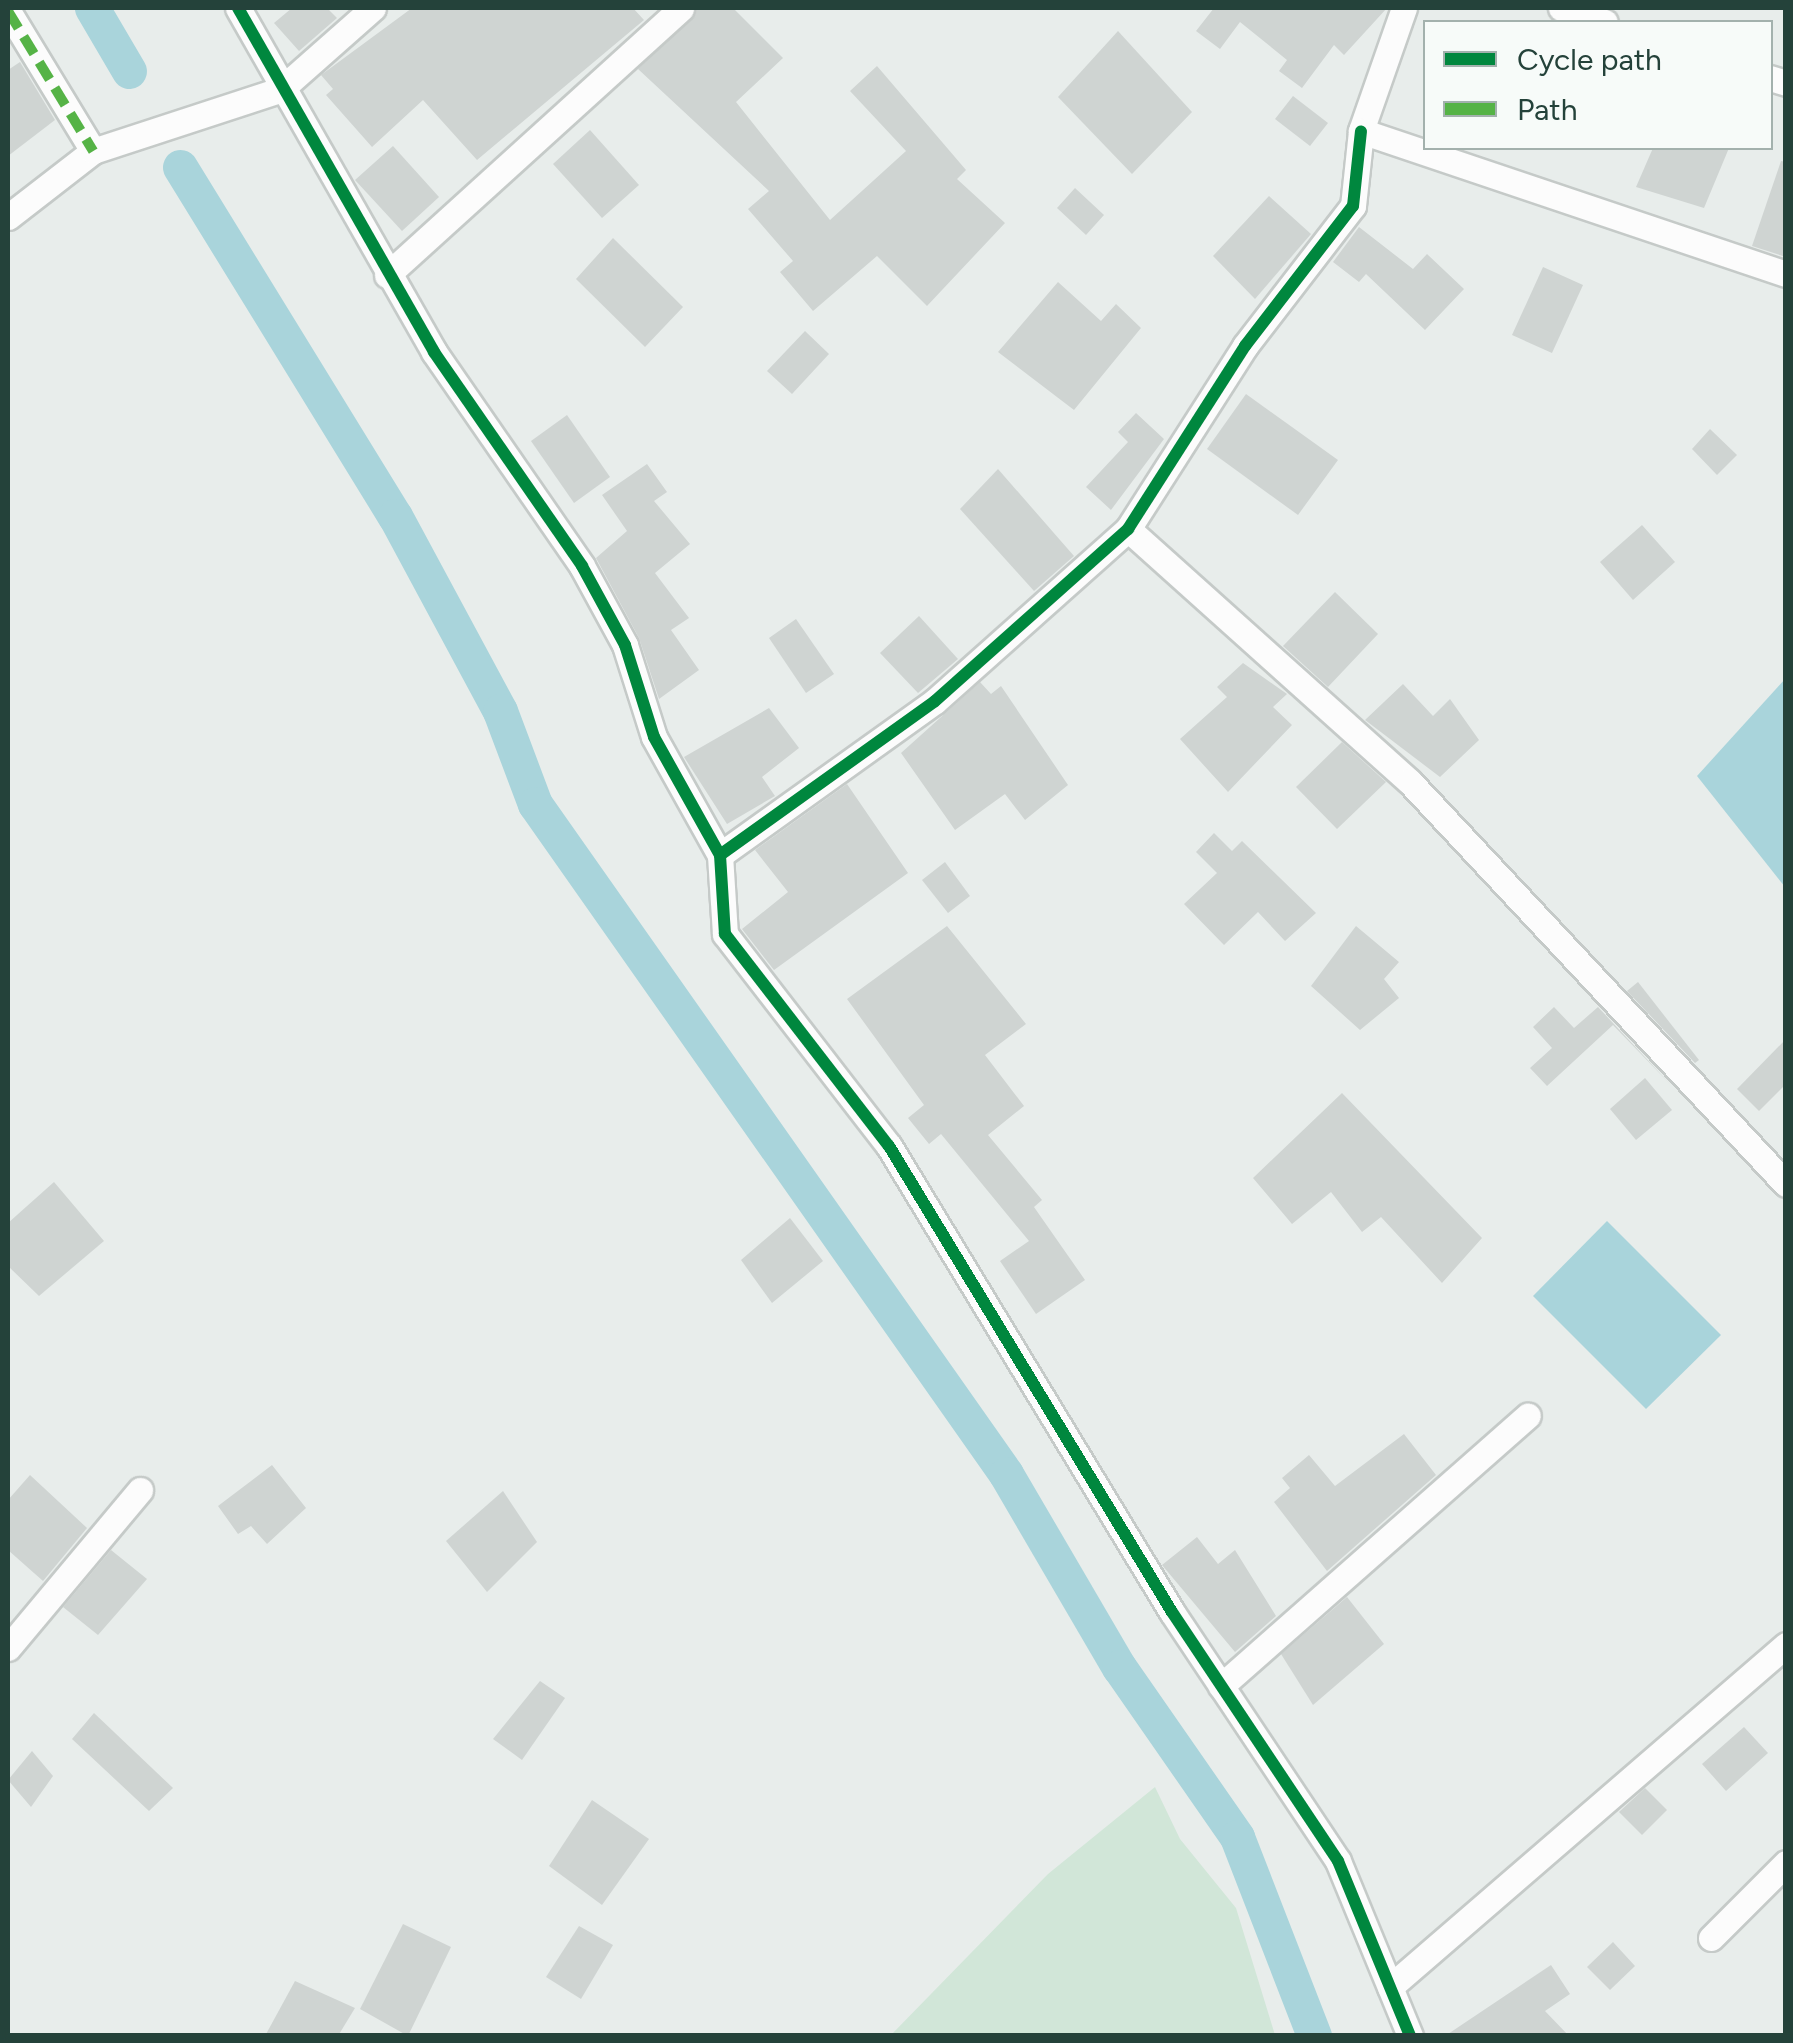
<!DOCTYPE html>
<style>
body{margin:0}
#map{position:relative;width:1793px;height:2043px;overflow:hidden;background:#e8edeb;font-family:Figtree,sans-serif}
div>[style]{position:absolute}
.green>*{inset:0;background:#d1e6d8}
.water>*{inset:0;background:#a9d4db}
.canal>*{height:35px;margin:-17.5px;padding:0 17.5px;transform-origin:17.5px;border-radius:17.5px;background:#a9d4db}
.building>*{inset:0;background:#cfd4d2}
.roads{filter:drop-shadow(2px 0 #c5cac8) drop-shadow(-2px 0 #c5cac8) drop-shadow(0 2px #c5cac8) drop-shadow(0 -2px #c5cac8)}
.minor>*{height:25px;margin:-12.5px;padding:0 12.5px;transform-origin:12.5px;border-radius:12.5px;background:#fcfcfc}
.quiet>*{height:10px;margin-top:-5px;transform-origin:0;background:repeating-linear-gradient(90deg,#55b346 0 20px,transparent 0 30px)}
.cycleway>*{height:12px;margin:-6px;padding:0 6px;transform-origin:6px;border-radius:6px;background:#00873e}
span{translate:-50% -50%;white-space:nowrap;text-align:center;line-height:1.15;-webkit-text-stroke:9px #f7fbf9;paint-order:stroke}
.frame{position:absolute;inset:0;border:10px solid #24423a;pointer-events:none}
.legend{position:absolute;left:1423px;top:20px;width:350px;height:130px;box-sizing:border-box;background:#f7fbf9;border:2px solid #a3b1ad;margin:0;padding:12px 18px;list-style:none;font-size:30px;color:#24423a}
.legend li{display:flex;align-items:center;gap:20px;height:50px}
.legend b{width:50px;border:2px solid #a3b1ad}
</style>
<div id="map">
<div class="green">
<div style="clip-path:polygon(1155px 1787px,1180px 1839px,1236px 1908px,1275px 2035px,891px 2035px,1048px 1874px)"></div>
</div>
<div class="water">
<div style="clip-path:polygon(1785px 679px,1785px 887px,1697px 776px)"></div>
<div style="clip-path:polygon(1607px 1221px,1721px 1335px,1646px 1409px,1533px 1296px)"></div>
</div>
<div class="canal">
<div style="left:92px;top:8px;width:73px;rotate:59.6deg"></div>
<div style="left:180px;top:167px;width:410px;rotate:58.4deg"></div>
<div style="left:395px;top:516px;width:221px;rotate:61.7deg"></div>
<div style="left:500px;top:711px;width:99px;rotate:69.4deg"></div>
<div style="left:535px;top:804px;width:819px;rotate:54.89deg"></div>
<div style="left:1006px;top:1474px;width:224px;rotate:59.7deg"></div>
<div style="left:1119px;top:1667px;width:207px;rotate:55.2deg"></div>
<div style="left:1237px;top:1837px;width:213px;rotate:68.8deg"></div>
</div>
<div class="building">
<div style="clip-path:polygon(292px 8px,327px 8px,337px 18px,299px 51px,274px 23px)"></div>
<div style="clip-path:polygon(412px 8px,633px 8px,644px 20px,477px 160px,423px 100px,372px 147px,326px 95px,333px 89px,321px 75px)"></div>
<div style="clip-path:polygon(697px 8px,733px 8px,783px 58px,736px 102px,830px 220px,906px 151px,850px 91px,877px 66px,966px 170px,957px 179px,1005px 223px,927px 306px,877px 256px,813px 311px,780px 272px,793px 261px,748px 209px,769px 191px,638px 69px)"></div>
<div style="clip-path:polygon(1214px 8px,1387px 8px,1344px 55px,1334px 45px,1302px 88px,1279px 71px,1287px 60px,1240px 22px,1220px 49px,1196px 31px)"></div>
<div style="clip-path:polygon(1118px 31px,1192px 112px,1132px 174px,1058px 97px)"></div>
<div style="clip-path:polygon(20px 62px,55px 120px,8px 156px,8px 70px)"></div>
<div style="clip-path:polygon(1293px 96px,1328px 123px,1310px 146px,1275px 119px)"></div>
<div style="clip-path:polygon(590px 130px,639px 185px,602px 218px,553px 164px)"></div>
<div style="clip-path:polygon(393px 146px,439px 197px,402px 231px,355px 180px)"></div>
<div style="clip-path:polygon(1653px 148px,1729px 148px,1704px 208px,1636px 187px)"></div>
<div style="clip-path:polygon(1781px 161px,1786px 162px,1786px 257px,1752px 246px)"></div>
<div style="clip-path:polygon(1075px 188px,1104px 215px,1086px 235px,1057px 208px)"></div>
<div style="clip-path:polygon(1269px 196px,1311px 234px,1255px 299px,1213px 256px)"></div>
<div style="clip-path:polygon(1359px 227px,1413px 269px,1427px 254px,1464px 289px,1425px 330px,1366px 274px,1359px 282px,1333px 262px)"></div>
<div style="clip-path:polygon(613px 238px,683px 307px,645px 347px,576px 279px)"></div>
<div style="clip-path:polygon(1543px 267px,1583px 285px,1552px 353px,1512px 335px)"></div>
<div style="clip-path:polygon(1058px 282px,1101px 321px,1116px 304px,1141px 328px,1074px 410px,998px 352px)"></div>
<div style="clip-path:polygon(805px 331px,829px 354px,792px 394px,767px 371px)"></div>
<div style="clip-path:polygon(1246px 394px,1338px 460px,1298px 515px,1207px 449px)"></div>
<div style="clip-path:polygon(1136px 413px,1164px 439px,1111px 510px,1086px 487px,1128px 442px,1118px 432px)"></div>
<div style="clip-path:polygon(567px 415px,610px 477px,574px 503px,531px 441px)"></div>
<div style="clip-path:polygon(1710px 429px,1737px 455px,1717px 475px,1692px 449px)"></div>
<div style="clip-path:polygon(647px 464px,667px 492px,654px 501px,690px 544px,655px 573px,689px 618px,671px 630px,699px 670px,659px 699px,639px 638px,596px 558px,627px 531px,602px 495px)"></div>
<div style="clip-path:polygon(998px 469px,1074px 556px,1034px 591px,960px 509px)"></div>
<div style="clip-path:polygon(1642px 525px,1675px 562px,1633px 600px,1600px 562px)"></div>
<div style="clip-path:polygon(1335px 592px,1378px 634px,1328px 687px,1283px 646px)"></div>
<div style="clip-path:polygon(919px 616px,958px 659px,918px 693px,880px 653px)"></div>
<div style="clip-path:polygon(796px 619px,834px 674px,806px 693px,769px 638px)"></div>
<div style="clip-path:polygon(1243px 663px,1287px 694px,1273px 707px,1292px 725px,1228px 792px,1180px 739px,1227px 697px,1217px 687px)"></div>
<div style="clip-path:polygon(980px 682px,991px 694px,1001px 686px,1068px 785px,1025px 820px,1005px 794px,955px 830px,901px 753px)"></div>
<div style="clip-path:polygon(1403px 684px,1433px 716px,1450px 699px,1479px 740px,1440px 777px,1365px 720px)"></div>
<div style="clip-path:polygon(769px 708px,799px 748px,762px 777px,775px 796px,727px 824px,684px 757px)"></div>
<div style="clip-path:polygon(1342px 742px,1386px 782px,1337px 829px,1296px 787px)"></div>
<div style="clip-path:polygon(847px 784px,908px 873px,774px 970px,742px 929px,788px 892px,755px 850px)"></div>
<div style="clip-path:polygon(1214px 833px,1232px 851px,1242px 841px,1316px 913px,1285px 941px,1258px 912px,1224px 945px,1184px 904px,1217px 873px,1196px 852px)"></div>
<div style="clip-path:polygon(945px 862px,970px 896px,948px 913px,922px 880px)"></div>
<div style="clip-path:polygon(947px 926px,1026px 1024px,985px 1055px,1024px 1106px,988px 1135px,1042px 1200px,1034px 1207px,1085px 1280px,1036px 1314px,1000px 1261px,1029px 1241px,941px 1134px,929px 1144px,908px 1118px,924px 1105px,847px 999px)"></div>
<div style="clip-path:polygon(1356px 926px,1399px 962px,1384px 979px,1399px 998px,1360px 1030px,1311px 986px)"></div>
<div style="clip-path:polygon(1638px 982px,1699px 1060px,1695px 1063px,1627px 991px)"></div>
<div style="clip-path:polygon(1554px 1007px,1574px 1028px,1598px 1007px,1671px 1085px,1613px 1025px,1547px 1086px,1530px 1068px,1552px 1048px,1533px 1027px)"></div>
<div style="clip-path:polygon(1786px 1039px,1786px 1084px,1759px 1111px,1737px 1089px)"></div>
<div style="clip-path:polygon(1645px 1078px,1672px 1110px,1636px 1140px,1610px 1109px)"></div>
<div style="clip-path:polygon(1342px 1093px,1482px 1238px,1442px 1283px,1381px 1217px,1362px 1232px,1331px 1192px,1292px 1224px,1253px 1178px)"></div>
<div style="clip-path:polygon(54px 1182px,104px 1241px,39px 1296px,8px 1266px,8px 1223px)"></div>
<div style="clip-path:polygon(790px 1218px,823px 1261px,772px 1303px,741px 1260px)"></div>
<div style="clip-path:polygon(1404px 1434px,1436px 1475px,1327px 1571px,1274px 1502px,1290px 1488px,1282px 1478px,1309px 1455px,1335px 1486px)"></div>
<div style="clip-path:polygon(272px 1465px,306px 1508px,267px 1544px,251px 1526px,238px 1534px,218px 1506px)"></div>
<div style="clip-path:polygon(30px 1475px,87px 1528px,43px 1581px,8px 1550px,8px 1500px)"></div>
<div style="clip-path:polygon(503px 1491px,537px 1542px,487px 1592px,446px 1541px)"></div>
<div style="clip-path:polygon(1197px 1537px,1218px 1564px,1235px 1550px,1276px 1616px,1235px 1652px,1162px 1565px)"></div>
<div style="clip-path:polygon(111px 1550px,147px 1579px,98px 1635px,63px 1607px)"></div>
<div style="clip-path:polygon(1347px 1597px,1384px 1644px,1313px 1705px,1281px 1654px)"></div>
<div style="clip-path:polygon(540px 1681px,565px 1698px,522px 1760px,493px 1739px)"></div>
<div style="clip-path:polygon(94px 1713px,173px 1788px,149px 1811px,72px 1739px)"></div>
<div style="clip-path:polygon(1744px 1727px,1768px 1753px,1726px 1791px,1702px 1764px)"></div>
<div style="clip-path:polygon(32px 1751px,53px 1776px,31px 1807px,8px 1780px)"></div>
<div style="clip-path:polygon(1645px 1788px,1667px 1810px,1642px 1835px,1619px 1812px)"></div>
<div style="clip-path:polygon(592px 1800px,649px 1839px,602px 1905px,549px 1866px)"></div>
<div style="clip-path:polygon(403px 1924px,451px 1947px,408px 2036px,360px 2009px)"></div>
<div style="clip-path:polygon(579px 1926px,613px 1945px,581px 1999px,546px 1977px)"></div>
<div style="clip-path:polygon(1613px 1942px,1635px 1966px,1610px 1990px,1587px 1967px)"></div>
<div style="clip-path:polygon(1551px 1965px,1570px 1994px,1545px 2011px,1569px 2036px,1445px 2036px)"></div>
<div style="clip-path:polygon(295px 1981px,355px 2008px,338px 2036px,265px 2036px)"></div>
</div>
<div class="roads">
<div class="minor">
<div style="left:238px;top:8px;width:396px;rotate:60.3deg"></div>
<div style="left:434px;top:352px;width:260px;rotate:55.3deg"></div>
<div style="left:582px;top:566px;width:90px;rotate:61.4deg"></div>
<div style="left:625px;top:645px;width:96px;rotate:72.5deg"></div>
<div style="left:654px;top:737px;width:135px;rotate:60.8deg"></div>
<div style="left:720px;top:855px;width:264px;rotate:-35.6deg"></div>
<div style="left:935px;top:701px;width:259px;rotate:-41.7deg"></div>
<div style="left:1128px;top:529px;width:217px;rotate:-57.4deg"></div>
<div style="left:1245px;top:346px;width:177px;rotate:-52.4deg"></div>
<div style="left:1353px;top:206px;width:75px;rotate:-83.9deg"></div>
<div style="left:1404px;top:8px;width:130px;rotate:109.3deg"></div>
<div style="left:1361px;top:131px;width:448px;rotate:18.6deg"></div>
<div style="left:1561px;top:8px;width:46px;rotate:17.7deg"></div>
<div style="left:8px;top:11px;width:164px;rotate:58.7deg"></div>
<div style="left:1770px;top:78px;width:17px;rotate:17deg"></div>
<div style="left:8px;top:217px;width:108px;rotate:-37.8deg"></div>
<div style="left:93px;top:151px;width:197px;rotate:-18.1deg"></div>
<div style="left:280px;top:90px;width:124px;rotate:-41.4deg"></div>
<div style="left:387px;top:275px;width:397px;rotate:-42.2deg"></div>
<div style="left:1128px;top:529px;width:377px;rotate:41.9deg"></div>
<div style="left:1409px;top:781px;width:552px;rotate:46.91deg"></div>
<div style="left:720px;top:855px;width:79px;rotate:86.4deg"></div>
<div style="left:725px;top:934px;width:268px;rotate:52.3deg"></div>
<div style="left:889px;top:1146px;width:545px;rotate:58.73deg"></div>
<div style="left:1172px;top:1612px;width:299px;rotate:56.3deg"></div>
<div style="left:1338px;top:1861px;width:189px;rotate:67.6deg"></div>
<div style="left:8px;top:1648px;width:206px;rotate:-50.1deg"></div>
<div style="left:1221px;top:1686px;width:409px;rotate:-41.4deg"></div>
<div style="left:1711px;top:1938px;width:106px;rotate:-45deg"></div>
<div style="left:1390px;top:1987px;width:523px;rotate:-40.82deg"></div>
</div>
</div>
<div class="quiet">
<div style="left:8px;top:11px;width:164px;rotate:58.7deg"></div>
</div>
<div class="cycleway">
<div style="left:238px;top:8px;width:396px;rotate:60.3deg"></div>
<div style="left:434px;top:352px;width:260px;rotate:55.3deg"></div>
<div style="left:582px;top:566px;width:90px;rotate:61.4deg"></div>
<div style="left:625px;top:645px;width:96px;rotate:72.5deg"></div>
<div style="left:654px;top:737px;width:135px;rotate:60.8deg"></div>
<div style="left:720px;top:855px;width:264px;rotate:-35.6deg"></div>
<div style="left:935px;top:701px;width:259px;rotate:-41.7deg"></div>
<div style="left:1128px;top:529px;width:217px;rotate:-57.4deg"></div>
<div style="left:1245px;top:346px;width:177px;rotate:-52.4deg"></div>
<div style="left:1353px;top:206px;width:75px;rotate:-83.9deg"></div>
<div style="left:720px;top:855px;width:79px;rotate:86.4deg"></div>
<div style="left:725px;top:934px;width:268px;rotate:52.3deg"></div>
<div style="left:889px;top:1146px;width:545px;rotate:58.73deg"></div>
<div style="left:1172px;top:1612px;width:299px;rotate:56.3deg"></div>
<div style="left:1338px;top:1861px;width:189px;rotate:67.6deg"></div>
</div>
<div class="frame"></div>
<ul class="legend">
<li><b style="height:12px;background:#00873e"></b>Cycle path</li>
<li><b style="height:12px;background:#55b346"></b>Path</li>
</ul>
</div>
